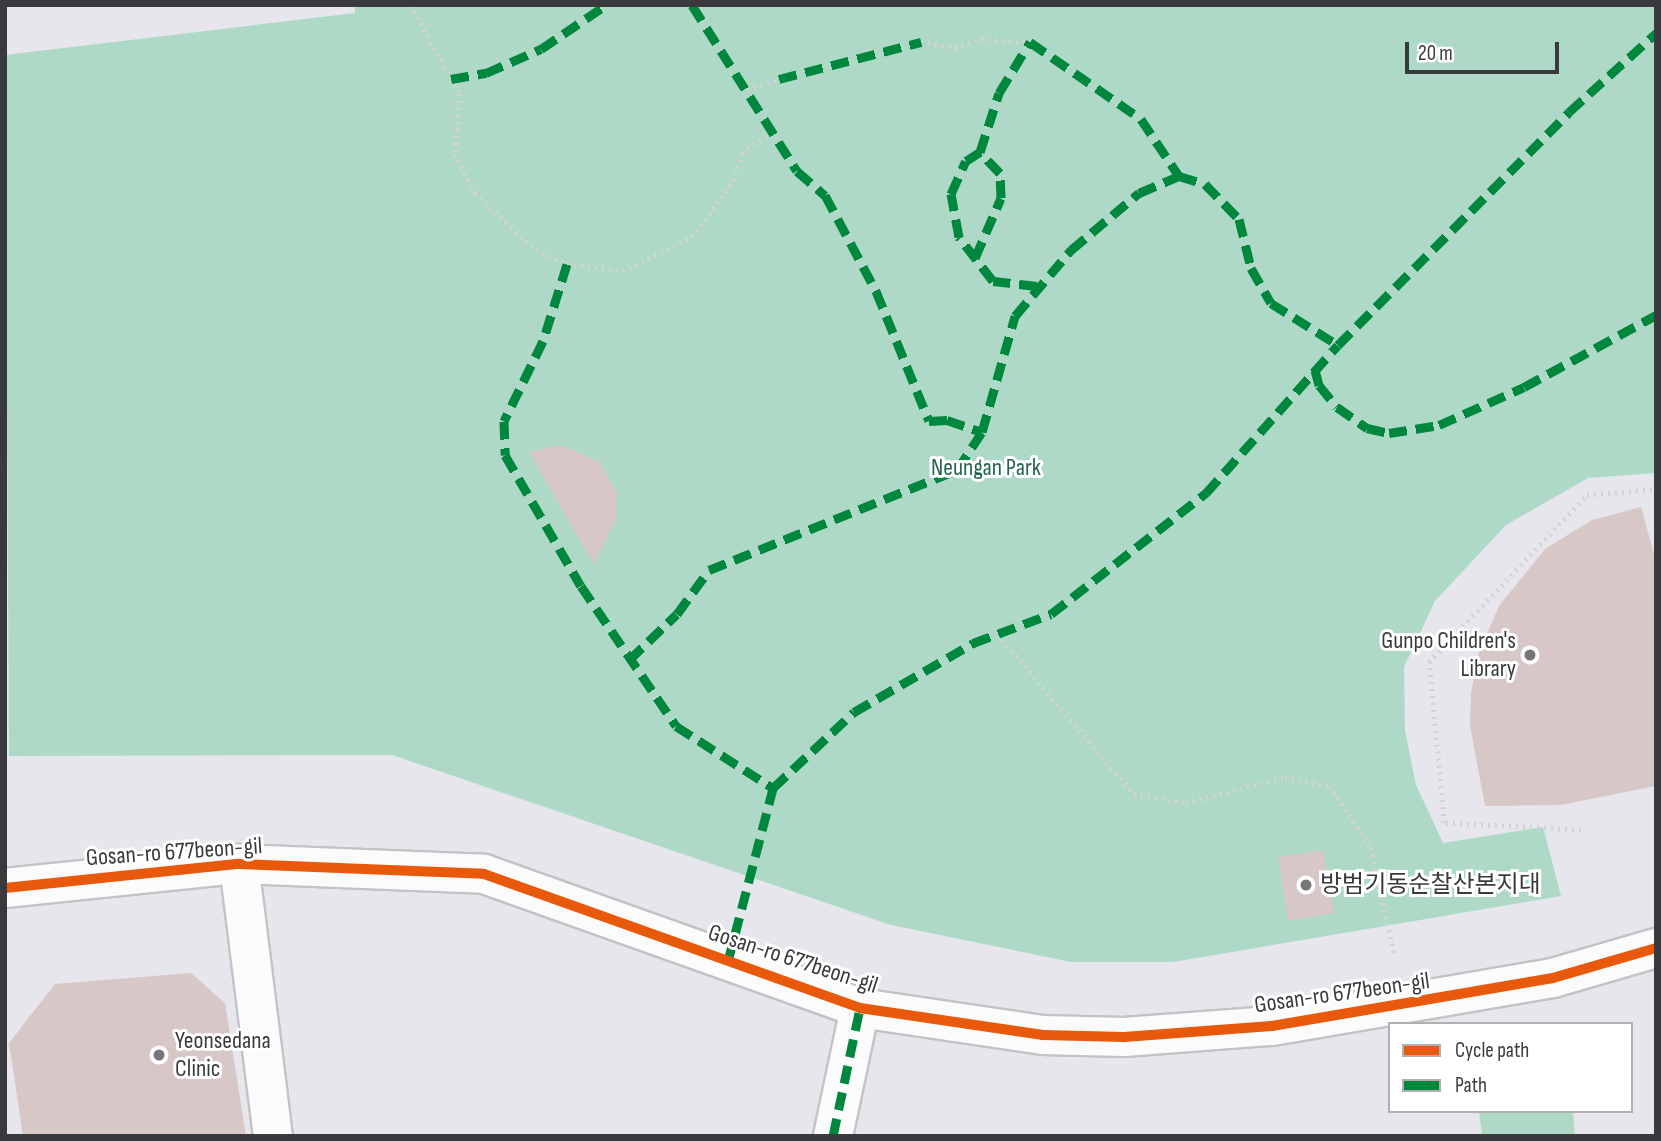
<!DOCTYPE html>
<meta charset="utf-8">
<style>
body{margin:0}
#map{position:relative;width:1661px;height:1141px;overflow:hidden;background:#e6e6ec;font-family:"Sofia Sans Condensed","Noto Sans KR",sans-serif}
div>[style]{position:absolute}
.green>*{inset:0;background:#aed9c7}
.building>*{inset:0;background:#d7c8c7}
.path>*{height:4.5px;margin-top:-2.25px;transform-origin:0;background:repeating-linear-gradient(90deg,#d3d3d5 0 2px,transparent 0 7px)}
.roads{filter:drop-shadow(2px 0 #c3c3c7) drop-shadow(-2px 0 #c3c3c7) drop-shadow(0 2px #c3c3c7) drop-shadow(0 -2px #c3c3c7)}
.minor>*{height:38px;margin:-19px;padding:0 19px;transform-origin:19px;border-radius:19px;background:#fbfbfc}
.quiet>*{height:9px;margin-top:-4.5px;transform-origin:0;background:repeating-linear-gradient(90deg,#00873e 0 18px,transparent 0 27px)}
.cycleway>*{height:10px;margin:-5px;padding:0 5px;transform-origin:5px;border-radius:5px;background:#e8590c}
.dots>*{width:19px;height:19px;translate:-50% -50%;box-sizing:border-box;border:4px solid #fff;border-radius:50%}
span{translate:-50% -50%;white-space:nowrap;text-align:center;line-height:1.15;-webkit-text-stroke:6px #fff;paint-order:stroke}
.park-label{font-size:24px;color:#27644a}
.poi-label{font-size:24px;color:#3a393d}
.right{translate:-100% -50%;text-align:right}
.left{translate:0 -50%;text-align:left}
.street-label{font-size:24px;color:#3a393d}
.frame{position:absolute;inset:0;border:7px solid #3a393d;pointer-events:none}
.legend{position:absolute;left:1388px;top:1022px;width:245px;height:91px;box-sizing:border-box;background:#fff;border:2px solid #b0b0b1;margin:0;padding:9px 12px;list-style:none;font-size:21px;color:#3a393d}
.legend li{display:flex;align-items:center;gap:14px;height:35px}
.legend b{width:35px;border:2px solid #b0b0b1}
.scale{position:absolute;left:1405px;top:42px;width:154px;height:32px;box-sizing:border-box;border:4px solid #3a393d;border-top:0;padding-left:9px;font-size:21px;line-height:24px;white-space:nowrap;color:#3a393d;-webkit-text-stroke:5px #fff;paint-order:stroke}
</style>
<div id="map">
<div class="green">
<div style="clip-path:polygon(355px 5px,1656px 5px,1656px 473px,1588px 478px,1506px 525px,1435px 601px,1404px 667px,1405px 730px,1416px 785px,1443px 843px,1543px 827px,1561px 896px,1173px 962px,1071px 962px,891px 925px,392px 755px,9px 756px,5px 55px,355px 13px)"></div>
<div style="clip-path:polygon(1479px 1111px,1573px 1111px,1575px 1136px,1482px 1136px)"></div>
</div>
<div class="building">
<div style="clip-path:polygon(561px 445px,600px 462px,617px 493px,616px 519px,594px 564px,529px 452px)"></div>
<div style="clip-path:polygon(1641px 507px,1656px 561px,1656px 786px,1561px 805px,1485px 806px,1470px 726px,1471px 692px,1479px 652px,1499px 606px,1545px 549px,1592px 520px)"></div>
<div style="clip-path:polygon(1323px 850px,1334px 913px,1288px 921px,1278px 857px)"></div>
<div style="clip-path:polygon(191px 973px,225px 1003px,246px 1136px,23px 1136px,9px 1043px,55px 984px)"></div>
</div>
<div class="path">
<div style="left:410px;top:5px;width:102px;rotate:60.7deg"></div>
<div style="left:460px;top:94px;width:60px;rotate:94.8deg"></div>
<div style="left:455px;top:154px;width:44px;rotate:62.9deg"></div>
<div style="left:475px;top:193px;width:83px;rotate:43.1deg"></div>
<div style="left:536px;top:250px;width:34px;rotate:24deg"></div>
<div style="left:567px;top:264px;width:56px;rotate:7.1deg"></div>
<div style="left:623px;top:271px;width:77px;rotate:-26.2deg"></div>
<div style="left:692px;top:237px;width:69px;rotate:-53.8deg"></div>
<div style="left:733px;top:181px;width:29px;rotate:-72deg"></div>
<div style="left:742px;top:153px;width:37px;rotate:-35deg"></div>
<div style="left:921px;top:42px;width:35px;rotate:10deg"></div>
<div style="left:955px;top:48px;width:28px;rotate:-19deg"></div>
<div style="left:981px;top:39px;width:49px;rotate:3.5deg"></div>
<div style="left:747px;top:89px;width:34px;rotate:-17deg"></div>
<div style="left:998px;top:634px;width:210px;rotate:49.6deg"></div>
<div style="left:1134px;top:794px;width:53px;rotate:9.8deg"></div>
<div style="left:1186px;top:803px;width:102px;rotate:-14.7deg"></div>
<div style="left:1285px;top:777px;width:46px;rotate:11.3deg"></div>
<div style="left:1330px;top:786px;width:74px;rotate:56.5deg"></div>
<div style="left:1371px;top:848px;width:112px;rotate:77.6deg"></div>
<div style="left:1581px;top:830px;width:137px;rotate:-177.1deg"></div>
<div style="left:1444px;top:823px;width:162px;rotate:-95.3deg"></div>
<div style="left:1429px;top:662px;width:230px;rotate:-46.6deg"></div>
<div style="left:1587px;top:495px;width:69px;rotate:-5deg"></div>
</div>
<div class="roads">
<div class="minor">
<div style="left:239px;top:864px;width:274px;rotate:82.9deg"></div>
<div style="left:5px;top:888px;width:235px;rotate:-5.9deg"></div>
<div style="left:239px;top:864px;width:245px;rotate:2.3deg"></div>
<div style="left:484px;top:874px;width:399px;rotate:19.6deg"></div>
<div style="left:860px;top:1008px;width:185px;rotate:8.4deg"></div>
<div style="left:1043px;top:1035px;width:81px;rotate:1.4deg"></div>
<div style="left:1124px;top:1037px;width:148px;rotate:-4.3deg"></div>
<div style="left:1272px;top:1026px;width:285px;rotate:-9.7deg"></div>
<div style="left:1553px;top:978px;width:107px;rotate:-16.2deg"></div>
<div style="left:833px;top:1136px;width:131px;rotate:-78.1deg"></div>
</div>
</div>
<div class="quiet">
<div style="left:692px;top:5px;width:196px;rotate:57.7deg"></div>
<div style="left:797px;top:171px;width:37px;rotate:41deg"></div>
<div style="left:825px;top:195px;width:109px;rotate:62deg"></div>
<div style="left:876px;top:291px;width:140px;rotate:67.8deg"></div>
<div style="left:929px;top:421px;width:18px;rotate:-3deg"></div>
<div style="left:947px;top:420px;width:37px;rotate:19deg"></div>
<div style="left:451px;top:79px;width:36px;rotate:-10deg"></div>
<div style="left:486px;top:73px;width:60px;rotate:-23.6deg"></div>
<div style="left:541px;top:49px;width:78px;rotate:-34.1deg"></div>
<div style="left:779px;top:79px;width:147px;rotate:-14.6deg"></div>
<div style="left:975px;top:258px;width:65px;rotate:-66.6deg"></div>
<div style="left:1001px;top:198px;width:25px;rotate:-92deg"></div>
<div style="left:1000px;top:173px;width:29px;rotate:-134deg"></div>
<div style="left:567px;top:264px;width:81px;rotate:107.3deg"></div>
<div style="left:543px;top:341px;width:89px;rotate:116deg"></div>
<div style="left:504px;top:421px;width:34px;rotate:88deg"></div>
<div style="left:505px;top:455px;width:151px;rotate:59.9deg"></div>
<div style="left:581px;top:586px;width:169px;rotate:55.8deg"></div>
<div style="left:676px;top:726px;width:115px;rotate:32.6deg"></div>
<div style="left:773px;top:788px;width:111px;rotate:-43.2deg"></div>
<div style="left:854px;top:712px;width:138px;rotate:-30.1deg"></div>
<div style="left:973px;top:643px;width:83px;rotate:-20.4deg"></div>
<div style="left:1051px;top:614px;width:197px;rotate:-38deg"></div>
<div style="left:1206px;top:493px;width:198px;rotate:-48.3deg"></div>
<div style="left:1338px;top:345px;width:328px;rotate:-45.2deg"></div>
<div style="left:1569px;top:112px;width:118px;rotate:-42.2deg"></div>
<div style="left:1037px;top:286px;width:44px;rotate:-173.5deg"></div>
<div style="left:993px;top:281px;width:56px;rotate:-127.7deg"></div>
<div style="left:959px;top:237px;width:44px;rotate:-100.5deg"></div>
<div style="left:951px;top:194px;width:36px;rotate:-66deg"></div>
<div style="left:966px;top:161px;width:17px;rotate:-33deg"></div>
<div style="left:980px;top:152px;width:62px;rotate:-72.1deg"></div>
<div style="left:999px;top:93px;width:60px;rotate:-58.7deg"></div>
<div style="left:1030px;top:42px;width:135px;rotate:34.7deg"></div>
<div style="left:1141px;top:119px;width:69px;rotate:56.3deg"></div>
<div style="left:1315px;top:370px;width:16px;rotate:75deg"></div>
<div style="left:1319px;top:385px;width:28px;rotate:51deg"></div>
<div style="left:1337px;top:407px;width:37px;rotate:35deg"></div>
<div style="left:1367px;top:428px;width:23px;rotate:13deg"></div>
<div style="left:1389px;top:433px;width:51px;rotate:-9.1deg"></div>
<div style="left:1439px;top:425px;width:93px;rotate:-24.1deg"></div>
<div style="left:1524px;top:387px;width:150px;rotate:-28.6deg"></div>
<div style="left:629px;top:660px;width:66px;rotate:-43.8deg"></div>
<div style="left:677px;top:614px;width:54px;rotate:-54deg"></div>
<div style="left:709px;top:570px;width:267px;rotate:-22deg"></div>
<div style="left:957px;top:470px;width:45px;rotate:-56.7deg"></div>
<div style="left:982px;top:432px;width:121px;rotate:-74.1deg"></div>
<div style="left:1015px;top:316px;width:87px;rotate:-49.7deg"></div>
<div style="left:1071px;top:250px;width:89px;rotate:-40deg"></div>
<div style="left:1139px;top:193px;width:43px;rotate:-23deg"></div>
<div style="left:1179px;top:176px;width:27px;rotate:17deg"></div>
<div style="left:1205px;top:184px;width:49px;rotate:45.8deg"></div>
<div style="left:1239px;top:219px;width:50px;rotate:76.2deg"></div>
<div style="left:1251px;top:268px;width:40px;rotate:60.3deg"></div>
<div style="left:1271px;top:303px;width:79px;rotate:32.1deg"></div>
<div style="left:728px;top:961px;width:179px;rotate:-75.4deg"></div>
<div style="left:833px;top:1136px;width:131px;rotate:-78.1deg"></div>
</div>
<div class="cycleway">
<div style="left:5px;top:888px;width:235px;rotate:-5.9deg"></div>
<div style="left:239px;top:864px;width:245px;rotate:2.3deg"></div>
<div style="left:484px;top:874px;width:399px;rotate:19.6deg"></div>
<div style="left:860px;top:1008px;width:185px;rotate:8.4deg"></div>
<div style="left:1043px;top:1035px;width:81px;rotate:1.4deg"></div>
<div style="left:1124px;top:1037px;width:148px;rotate:-4.3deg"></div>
<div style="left:1272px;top:1026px;width:285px;rotate:-9.7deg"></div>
<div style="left:1553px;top:978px;width:107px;rotate:-16.2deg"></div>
</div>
<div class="dots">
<div style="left:1530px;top:655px;background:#76767a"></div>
<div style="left:1306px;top:885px;background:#76767a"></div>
<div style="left:159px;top:1055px;background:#76767a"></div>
</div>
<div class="park-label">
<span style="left:986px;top:468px">Neungan Park</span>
</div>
<div class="poi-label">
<span class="right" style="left:1516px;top:655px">Gunpo Children's<br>Library</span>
<span class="left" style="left:1320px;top:885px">방범기동순찰산본지대</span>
<span class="left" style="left:175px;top:1055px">Yeonsedana<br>Clinic</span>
</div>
<div class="street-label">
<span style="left:174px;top:852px;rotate:-4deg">Gosan-ro 677beon-gil</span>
<span style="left:793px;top:959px;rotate:18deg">Gosan-ro 677beon-gil</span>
<span style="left:1342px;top:993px;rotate:-8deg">Gosan-ro 677beon-gil</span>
</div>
<div class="frame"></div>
<ul class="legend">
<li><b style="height:9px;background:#e8590c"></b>Cycle path</li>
<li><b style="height:9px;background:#00873e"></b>Path</li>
</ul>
<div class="scale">20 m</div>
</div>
